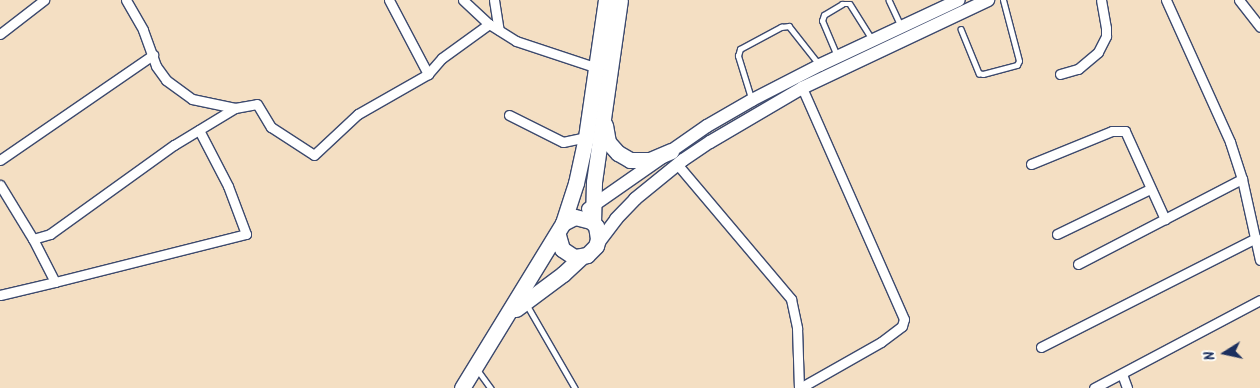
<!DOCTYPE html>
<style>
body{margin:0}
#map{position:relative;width:1260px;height:388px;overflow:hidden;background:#f4dfc3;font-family:Kalam,sans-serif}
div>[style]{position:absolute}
.roads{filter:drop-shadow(1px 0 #3c496d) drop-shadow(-1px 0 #3c496d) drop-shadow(0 1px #3c496d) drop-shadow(0 -1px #3c496d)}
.service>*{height:4.5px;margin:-2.25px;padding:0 2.25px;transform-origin:2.25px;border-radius:2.25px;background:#fff}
.minor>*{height:9px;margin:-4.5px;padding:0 4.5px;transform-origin:4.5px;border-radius:4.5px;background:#fff}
.secondary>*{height:12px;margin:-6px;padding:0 6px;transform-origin:6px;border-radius:6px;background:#fff}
.trunk>*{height:15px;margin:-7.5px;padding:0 7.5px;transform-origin:7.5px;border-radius:7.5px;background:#fff}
span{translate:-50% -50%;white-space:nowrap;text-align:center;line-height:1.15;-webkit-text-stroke:4px #fdfcf7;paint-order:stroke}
.north{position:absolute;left:1200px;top:328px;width:50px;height:50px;-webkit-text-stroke:4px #fdfcf7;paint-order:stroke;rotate:260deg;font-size:14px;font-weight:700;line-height:20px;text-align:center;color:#1b2f5e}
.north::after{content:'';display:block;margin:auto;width:18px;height:22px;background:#1b2f5e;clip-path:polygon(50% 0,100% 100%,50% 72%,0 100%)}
</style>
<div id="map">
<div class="roads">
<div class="service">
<div style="left:889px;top:0;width:29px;rotate:65deg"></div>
<div style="left:961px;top:29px;width:48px;rotate:67.8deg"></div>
<div style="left:979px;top:73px;width:4px;rotate:14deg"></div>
<div style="left:983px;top:74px;width:35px;rotate:-15deg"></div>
<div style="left:1017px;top:65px;width:4px;rotate:-63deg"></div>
<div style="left:1019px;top:61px;width:63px;rotate:-104.7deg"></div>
<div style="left:837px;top:56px;width:38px;rotate:-113deg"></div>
<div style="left:822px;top:21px;width:6px;rotate:-72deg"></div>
<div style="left:824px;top:15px;width:21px;rotate:-31deg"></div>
<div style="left:842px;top:4px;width:8px"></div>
<div style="left:850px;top:4px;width:41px;rotate:57.8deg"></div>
<div style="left:751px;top:98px;width:44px;rotate:-107.2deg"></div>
<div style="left:738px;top:56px;width:7px;rotate:-74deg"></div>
<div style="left:740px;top:49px;width:47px;rotate:-28.2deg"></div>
<div style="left:781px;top:27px;width:8px;rotate:-7deg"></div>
<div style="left:789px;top:26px;width:48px;rotate:51.7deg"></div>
<div style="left:526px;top:303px;width:98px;rotate:60deg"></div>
<div style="left:477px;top:369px;width:24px;rotate:54deg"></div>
</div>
<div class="minor">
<div style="left:126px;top:0;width:34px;rotate:60deg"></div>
<div style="left:143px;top:30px;width:38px;rotate:70deg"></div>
<div style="left:156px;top:66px;width:17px;rotate:54deg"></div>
<div style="left:166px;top:80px;width:32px;rotate:36deg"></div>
<div style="left:192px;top:99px;width:44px;rotate:11.8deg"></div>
<div style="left:389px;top:0;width:84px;rotate:62.2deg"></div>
<div style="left:463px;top:0;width:35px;rotate:43deg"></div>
<div style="left:489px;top:24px;width:32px;rotate:32deg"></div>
<div style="left:516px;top:41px;width:85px;rotate:18.4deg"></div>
<div style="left:494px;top:0;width:30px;rotate:81deg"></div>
<div style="left:1166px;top:0;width:156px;rotate:65.7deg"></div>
<div style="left:1230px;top:142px;width:39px;rotate:72deg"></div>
<div style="left:1242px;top:179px;width:83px;rotate:77.5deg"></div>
<div style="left:1239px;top:0;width:34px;rotate:52deg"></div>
<div style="left:0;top:34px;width:56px;rotate:-37.7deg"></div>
<div style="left:1060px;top:74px;width:19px;rotate:-16deg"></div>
<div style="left:1078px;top:69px;width:26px;rotate:-40deg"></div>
<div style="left:1098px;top:52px;width:18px;rotate:-63deg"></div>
<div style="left:1106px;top:36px;width:8px;rotate:-90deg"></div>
<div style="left:1106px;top:28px;width:28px;rotate:-100deg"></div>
<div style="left:509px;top:115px;width:60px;rotate:26.6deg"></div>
<div style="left:563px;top:142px;width:24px;rotate:-12deg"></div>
<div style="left:0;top:160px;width:186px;rotate:-34.5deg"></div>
<div style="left:677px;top:164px;width:177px;rotate:49.8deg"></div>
<div style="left:791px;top:299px;width:30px;rotate:78deg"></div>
<div style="left:797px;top:328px;width:60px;rotate:88.1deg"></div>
<div style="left:1031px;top:164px;width:87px;rotate:-22.2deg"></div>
<div style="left:1112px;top:131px;width:13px"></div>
<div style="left:1125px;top:131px;width:97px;rotate:65.6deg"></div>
<div style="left:0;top:185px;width:63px;rotate:58.6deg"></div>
<div style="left:1057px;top:234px;width:103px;rotate:-25.8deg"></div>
<div style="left:1078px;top:264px;width:185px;rotate:-27.4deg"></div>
<div style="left:55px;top:282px;width:197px;rotate:-14.1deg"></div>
<div style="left:246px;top:234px;width:51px;rotate:-110.6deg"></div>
<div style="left:228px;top:186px;width:63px;rotate:-117.4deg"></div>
<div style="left:0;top:295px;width:57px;rotate:-13.3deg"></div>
<div style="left:55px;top:282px;width:48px;rotate:-117.1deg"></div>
<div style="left:33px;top:239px;width:18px;rotate:-16deg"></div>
<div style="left:50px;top:234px;width:153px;rotate:-35.7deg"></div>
<div style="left:174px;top:145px;width:71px;rotate:-31.2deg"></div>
<div style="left:235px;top:108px;width:22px;rotate:-10deg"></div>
<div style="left:257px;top:104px;width:27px;rotate:59deg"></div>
<div style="left:271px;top:127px;width:51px;rotate:33.1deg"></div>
<div style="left:314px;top:155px;width:60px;rotate:-43deg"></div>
<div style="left:358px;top:114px;width:81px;rotate:-29.7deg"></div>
<div style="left:428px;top:74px;width:21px;rotate:-49deg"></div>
<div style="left:442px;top:58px;width:58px;rotate:-35.9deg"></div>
<div style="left:1041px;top:347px;width:241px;rotate:-26.9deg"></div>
<div style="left:1122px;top:374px;width:15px;rotate:70deg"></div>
<div style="left:800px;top:388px;width:93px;rotate:-29.6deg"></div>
<div style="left:881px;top:342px;width:26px;rotate:-37deg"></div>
<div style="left:902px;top:326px;width:7px;rotate:-74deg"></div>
<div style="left:904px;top:319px;width:253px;rotate:-113.8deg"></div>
<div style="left:1094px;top:388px;width:188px;rotate:-27.9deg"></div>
</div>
<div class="secondary">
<div style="left:588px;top:209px;width:145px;rotate:-34.9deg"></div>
<div style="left:707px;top:126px;width:52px;rotate:-30deg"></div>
<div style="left:752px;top:100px;width:76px;rotate:-27.2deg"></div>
<div style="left:820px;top:65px;width:153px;rotate:-25.1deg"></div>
<div style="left:596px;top:246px;width:34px;rotate:-53deg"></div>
<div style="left:616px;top:219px;width:28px;rotate:-46deg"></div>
<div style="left:635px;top:199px;width:62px;rotate:-39.1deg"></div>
<div style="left:683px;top:160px;width:32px;rotate:-34deg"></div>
<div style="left:710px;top:142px;width:107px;rotate:-30.4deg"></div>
<div style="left:802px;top:88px;width:206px;rotate:-25.3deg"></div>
</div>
<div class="trunk">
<div style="left:605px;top:125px;width:17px;rotate:80deg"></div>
<div style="left:608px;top:142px;width:15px;rotate:48deg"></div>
<div style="left:618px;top:153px;width:14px;rotate:30deg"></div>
<div style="left:630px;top:160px;width:20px"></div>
<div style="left:650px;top:160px;width:23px;rotate:-23deg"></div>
<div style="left:563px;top:223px;width:42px;rotate:-72deg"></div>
<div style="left:576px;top:183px;width:47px;rotate:-77.7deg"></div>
<div style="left:586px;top:137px;width:138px;rotate:-81.7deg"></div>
<div style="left:593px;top:223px;width:41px;rotate:-88.6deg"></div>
<div style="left:594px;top:182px;width:184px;rotate:-81.9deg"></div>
<div style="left:516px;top:309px;width:59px;rotate:-36.7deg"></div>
<div style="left:563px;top:274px;width:25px;rotate:-43deg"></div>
<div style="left:462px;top:388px;width:193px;rotate:-58.5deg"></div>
<div style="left:563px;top:223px;width:13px;rotate:-27deg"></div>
<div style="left:575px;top:217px;width:16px;rotate:14deg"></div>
<div style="left:591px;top:221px;width:7px;rotate:45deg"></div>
<div style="left:596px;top:226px;width:13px;rotate:81deg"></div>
<div style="left:598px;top:239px;width:7px;rotate:106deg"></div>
<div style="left:596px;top:246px;width:13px;rotate:135deg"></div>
<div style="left:587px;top:255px;width:13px;rotate:171deg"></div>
<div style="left:574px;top:257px;width:14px;rotate:-146deg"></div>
<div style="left:562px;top:249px;width:15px;rotate:-106deg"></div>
</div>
</div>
<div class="north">N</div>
</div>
